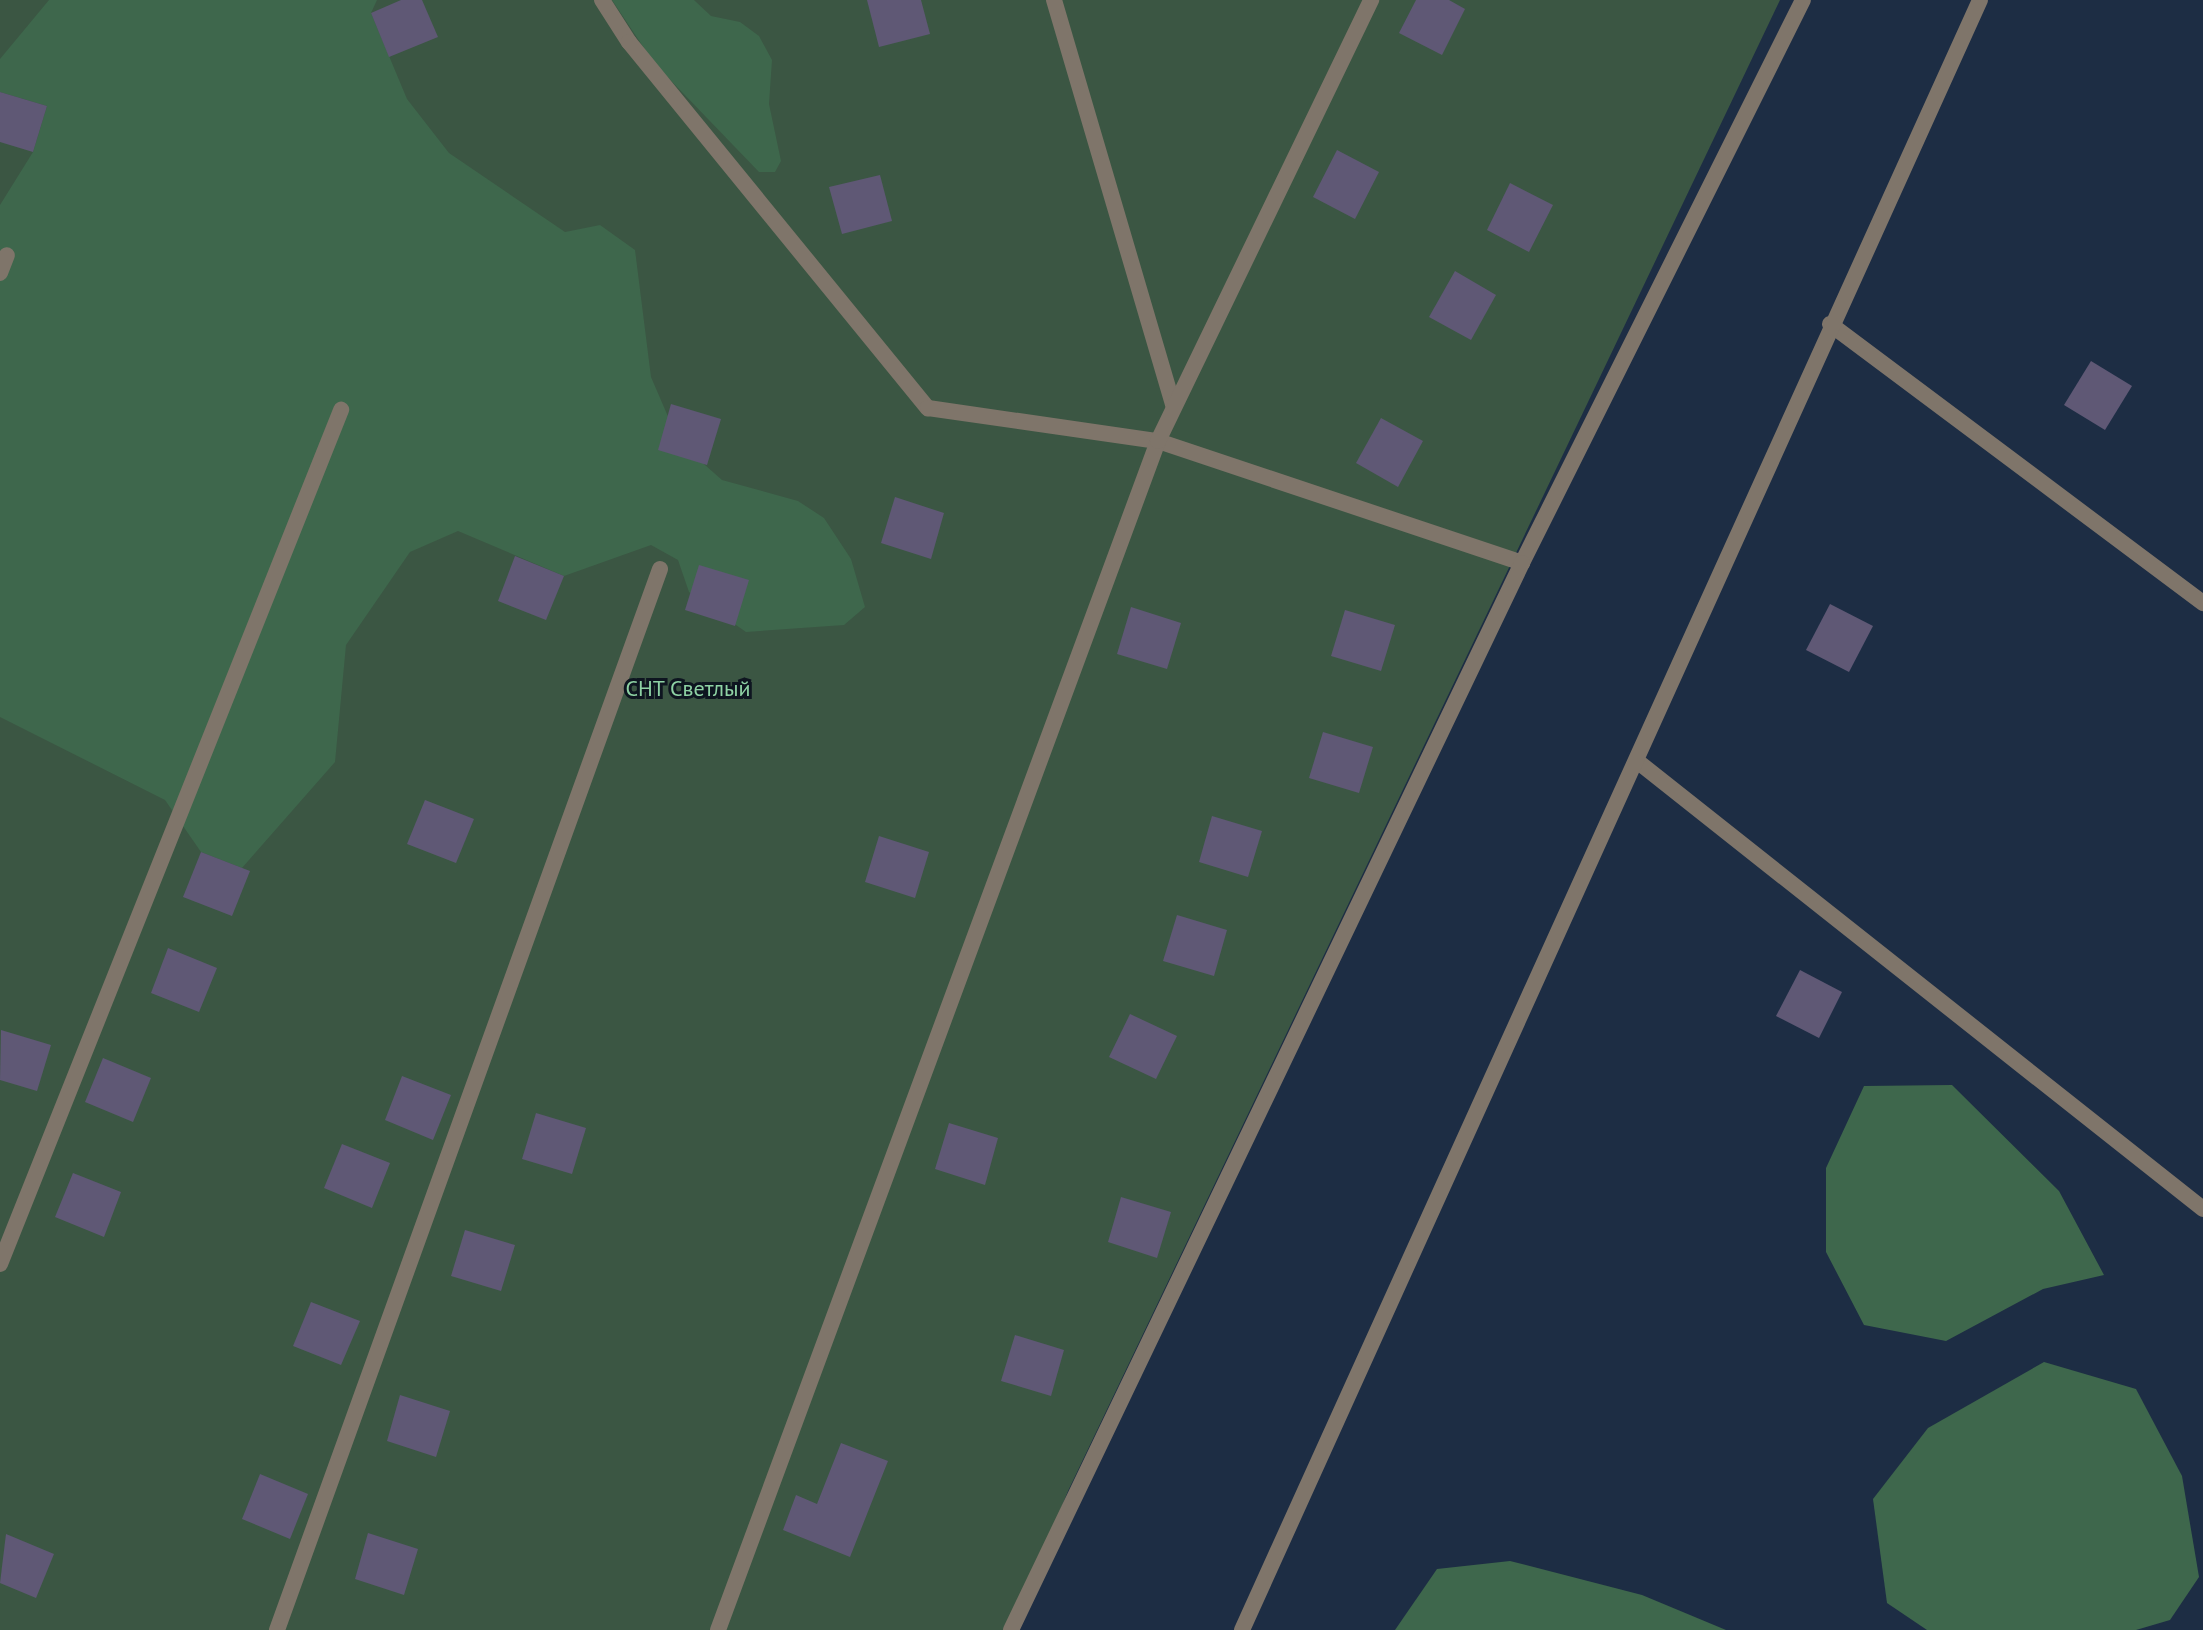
<!DOCTYPE html>
<meta charset="utf-8">
<style>
body{margin:0}
#map{position:relative;width:2203px;height:1630px;overflow:hidden;background:#1d2d44;font-family:"PT Sans",sans-serif}
div>[style]{position:absolute}
.green>*{inset:0;background:#3b5643}
.forest>*{inset:0;background:#3e674c}
.building>*{inset:0;background:#5f5875}
.lane>*{height:16px;margin:-8px;padding:0 8px;transform-origin:8px;border-radius:8px;background:#7f756a}
span{translate:-50% -50%;white-space:nowrap;text-align:center;line-height:1.15;-webkit-text-stroke:6px #0e1520;paint-order:stroke}
.park-label{font-size:22px;color:#8ed2a4}
</style>
<div id="map">
<div class="green">
<div style="clip-path:polygon(0 0,1780px 0,1068px 1491px,1012px 1630px,0 1630px)"></div>
</div>
<div class="forest">
<div style="clip-path:polygon(49px 0,377px 0,371px 13px,407px 99px,449px 153px,565px 232px,600px 225px,635px 250px,651px 377px,679px 442px,722px 480px,798px 501px,824px 518px,851px 559px,865px 607px,844px 625px,746px 632px,689px 592px,678px 560px,651px 545px,564px 576px,458px 531px,410px 552px,346px 645px,335px 762px,242px 868px,201px 852px,165px 800px,0 717px,0 205px,33px 152px,47px 106px,0 92px,0 59px)"></div>
<div style="clip-path:polygon(612px 0,694px 0,711px 16px,740px 22px,759px 36px,772px 60px,769px 104px,781px 161px,775px 172px,759px 172px,654px 63px)"></div>
<div style="clip-path:polygon(1952px 1085px,2059px 1191px,2104px 1275px,2043px 1289px,1946px 1341px,1864px 1325px,1826px 1252px,1826px 1168px,1864px 1086px)"></div>
<div style="clip-path:polygon(2044px 1362px,2136px 1389px,2182px 1476px,2199px 1577px,2170px 1620px,2136px 1630px,1927px 1630px,1887px 1603px,1873px 1499px,1928px 1428px)"></div>
<div style="clip-path:polygon(1510px 1561px,1642px 1595px,1726px 1630px,1395px 1630px,1437px 1569px)"></div>
</div>
<div class="building">
<div style="clip-path:polygon(401px 0,422px 0,438px 37px,389px 57px,371px 13px)"></div>
<div style="clip-path:polygon(867px 0,921px 0,930px 34px,879px 47px)"></div>
<div style="clip-path:polygon(1416px 0,1449px 0,1465px 9px,1442px 55px,1399px 33px)"></div>
<div style="clip-path:polygon(0 92px,47px 106px,33px 152px,0 142px)"></div>
<div style="clip-path:polygon(1337px 150px,1379px 172px,1355px 219px,1313px 197px)"></div>
<div style="clip-path:polygon(880px 175px,892px 221px,842px 234px,829px 187px)"></div>
<div style="clip-path:polygon(1510px 183px,1553px 205px,1529px 252px,1487px 230px)"></div>
<div style="clip-path:polygon(1455px 271px,1496px 295px,1471px 340px,1429px 317px)"></div>
<div style="clip-path:polygon(2091px 361px,2132px 386px,2105px 430px,2064px 405px)"></div>
<div style="clip-path:polygon(671px 404px,721px 419px,707px 465px,658px 450px)"></div>
<div style="clip-path:polygon(1381px 418px,1423px 441px,1398px 487px,1356px 463px)"></div>
<div style="clip-path:polygon(895px 497px,944px 513px,931px 559px,881px 543px)"></div>
<div style="clip-path:polygon(515px 556px,564px 576px,546px 620px,498px 601px)"></div>
<div style="clip-path:polygon(699px 565px,749px 580px,735px 626px,685px 610px)"></div>
<div style="clip-path:polygon(1830px 604px,1873px 626px,1849px 672px,1806px 650px)"></div>
<div style="clip-path:polygon(1131px 607px,1181px 623px,1167px 669px,1117px 654px)"></div>
<div style="clip-path:polygon(1345px 610px,1395px 625px,1381px 671px,1331px 656px)"></div>
<div style="clip-path:polygon(1323px 732px,1373px 747px,1359px 793px,1309px 778px)"></div>
<div style="clip-path:polygon(425px 800px,474px 819px,456px 863px,407px 844px)"></div>
<div style="clip-path:polygon(1212px 816px,1262px 831px,1248px 877px,1199px 862px)"></div>
<div style="clip-path:polygon(879px 836px,929px 852px,915px 898px,865px 882px)"></div>
<div style="clip-path:polygon(201px 852px,250px 871px,232px 916px,183px 897px)"></div>
<div style="clip-path:polygon(1177px 915px,1227px 930px,1214px 976px,1163px 961px)"></div>
<div style="clip-path:polygon(168px 948px,217px 968px,199px 1012px,151px 993px)"></div>
<div style="clip-path:polygon(1800px 970px,1842px 992px,1819px 1038px,1776px 1016px)"></div>
<div style="clip-path:polygon(1130px 1014px,1177px 1036px,1156px 1079px,1109px 1057px)"></div>
<div style="clip-path:polygon(1px 1030px,51px 1045px,37px 1091px,0 1080px)"></div>
<div style="clip-path:polygon(103px 1058px,151px 1078px,133px 1122px,85px 1102px)"></div>
<div style="clip-path:polygon(402px 1076px,451px 1095px,433px 1140px,385px 1120px)"></div>
<div style="clip-path:polygon(536px 1113px,586px 1128px,572px 1174px,522px 1159px)"></div>
<div style="clip-path:polygon(949px 1123px,998px 1138px,985px 1185px,935px 1169px)"></div>
<div style="clip-path:polygon(342px 1144px,390px 1163px,372px 1208px,324px 1188px)"></div>
<div style="clip-path:polygon(73px 1173px,121px 1192px,104px 1237px,55px 1217px)"></div>
<div style="clip-path:polygon(1121px 1197px,1171px 1212px,1157px 1258px,1108px 1242px)"></div>
<div style="clip-path:polygon(465px 1230px,515px 1245px,501px 1291px,451px 1276px)"></div>
<div style="clip-path:polygon(311px 1302px,360px 1321px,341px 1365px,293px 1346px)"></div>
<div style="clip-path:polygon(1015px 1335px,1064px 1350px,1051px 1396px,1001px 1381px)"></div>
<div style="clip-path:polygon(400px 1395px,450px 1411px,436px 1457px,387px 1441px)"></div>
<div style="clip-path:polygon(841px 1443px,888px 1461px,850px 1557px,783px 1530px,796px 1495px,817px 1504px)"></div>
<div style="clip-path:polygon(260px 1474px,308px 1494px,290px 1539px,242px 1519px)"></div>
<div style="clip-path:polygon(368px 1533px,418px 1549px,404px 1595px,355px 1579px)"></div>
<div style="clip-path:polygon(6px 1534px,54px 1554px,36px 1598px,0 1583px)"></div>
</div>
<div class="lane">
<div style="left:602px;top:0;width:50px;rotate:57.3deg"></div>
<div style="left:629px;top:42px;width:473px;rotate:50.8deg"></div>
<div style="left:928px;top:408px;width:232px;rotate:8.2deg"></div>
<div style="left:1158px;top:441px;width:384px;rotate:18.5deg"></div>
<div style="left:1522px;top:563px;width:629px;rotate:-63.48deg"></div>
<div style="left:1054px;top:0;width:424px;rotate:73.6deg"></div>
<div style="left:0;top:273px;width:19px;rotate:-69deg"></div>
<div style="left:1830px;top:324px;width:466px;rotate:36.8deg"></div>
<div style="left:1637px;top:761px;width:722px;rotate:38.36deg"></div>
<div style="left:0;top:1264px;width:920px;rotate:-68.23deg"></div>
<div style="left:277px;top:1630px;width:1128px;rotate:-70.15deg"></div>
<div style="left:718px;top:1630px;width:1268px;rotate:-69.69deg"></div>
<div style="left:1158px;top:441px;width:490px;rotate:-64.2deg"></div>
<div style="left:1011px;top:1630px;width:1183px;rotate:-64.41deg"></div>
<div style="left:1242px;top:1630px;width:1789px;rotate:-65.64deg"></div>
</div>
<div class="park-label">
<span style="left:688px;top:689px">СНТ Светлый</span>
</div>
</div>
